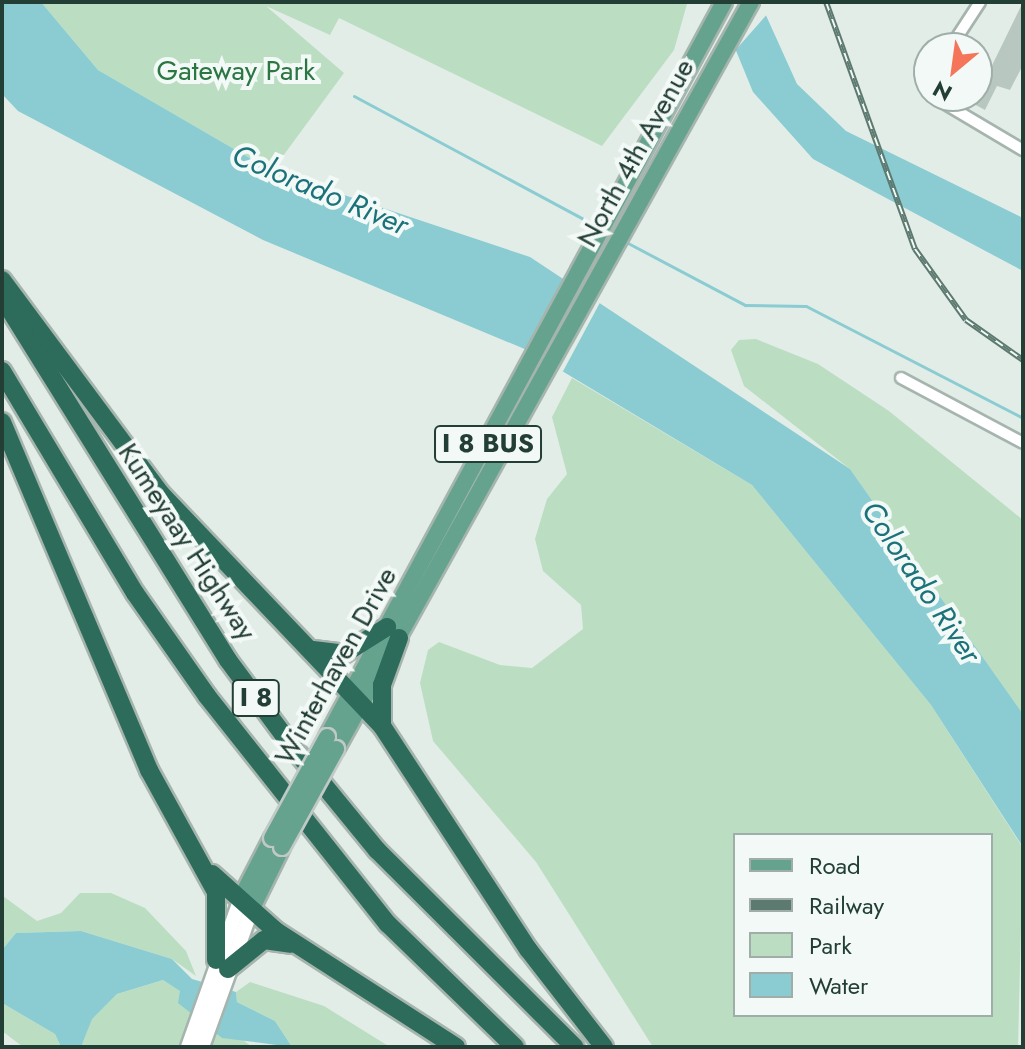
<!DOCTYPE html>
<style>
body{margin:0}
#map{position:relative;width:1025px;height:1049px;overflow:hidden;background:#e3ede7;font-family:Jost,sans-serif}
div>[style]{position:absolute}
.green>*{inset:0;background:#bbdec2}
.water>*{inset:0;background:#8accd2}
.pier>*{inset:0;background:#e3ede7}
.stream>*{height:3px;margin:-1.5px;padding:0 1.5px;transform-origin:1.5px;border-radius:1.5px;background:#8accd2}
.building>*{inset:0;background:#b8c8c0}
.roads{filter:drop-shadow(2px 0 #a5b5ae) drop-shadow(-2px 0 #a5b5ae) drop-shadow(0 2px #a5b5ae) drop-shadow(0 -2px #a5b5ae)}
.street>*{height:10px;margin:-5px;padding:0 5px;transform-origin:5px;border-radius:5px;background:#fff}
.secondary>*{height:14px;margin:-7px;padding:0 7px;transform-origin:7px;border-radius:7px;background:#fff}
.primary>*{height:16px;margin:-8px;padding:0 8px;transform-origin:8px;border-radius:8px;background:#66a38f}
.highway>*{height:18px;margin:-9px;padding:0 9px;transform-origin:9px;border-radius:9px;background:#2d6b5a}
.rail>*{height:6px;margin-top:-3px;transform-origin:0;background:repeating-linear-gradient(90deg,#f3f9f6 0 9px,#5d7a70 0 18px);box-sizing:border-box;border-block:2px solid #5d7a70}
.bridges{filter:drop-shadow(2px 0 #c1c9c6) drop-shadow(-2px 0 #c1c9c6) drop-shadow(0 2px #c1c9c6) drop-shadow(0 -2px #c1c9c6)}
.primary-bridge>*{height:16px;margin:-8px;padding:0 8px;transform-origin:8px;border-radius:8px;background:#66a38f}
span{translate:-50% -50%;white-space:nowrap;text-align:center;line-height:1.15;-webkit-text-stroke:8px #f3f9f6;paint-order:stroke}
.shield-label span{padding:2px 6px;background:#f3f9f6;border:2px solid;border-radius:6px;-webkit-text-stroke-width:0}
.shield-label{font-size:26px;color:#223e35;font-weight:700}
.park-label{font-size:28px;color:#2b7643}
.street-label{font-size:28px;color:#223e35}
.water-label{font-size:30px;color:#1b727b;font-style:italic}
.frame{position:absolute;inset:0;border:4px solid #223e35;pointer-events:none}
.legend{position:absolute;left:733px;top:833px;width:260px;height:184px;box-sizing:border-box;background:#f3f9f6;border:2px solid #9faea9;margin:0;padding:10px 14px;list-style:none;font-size:24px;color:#223e35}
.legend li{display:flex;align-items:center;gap:16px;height:40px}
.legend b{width:40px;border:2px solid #9faea9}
.north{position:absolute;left:913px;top:32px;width:80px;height:80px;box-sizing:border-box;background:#f3f9f6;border:2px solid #9faea9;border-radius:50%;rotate:209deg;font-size:22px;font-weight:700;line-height:32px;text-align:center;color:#223e35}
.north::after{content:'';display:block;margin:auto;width:28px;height:36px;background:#f4755a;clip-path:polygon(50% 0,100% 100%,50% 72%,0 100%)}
</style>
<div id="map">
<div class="green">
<div style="clip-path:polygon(41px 2px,687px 2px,687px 4px,674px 50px,602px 146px,339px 18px,330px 35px,266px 6px,344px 73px,272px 171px,98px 70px)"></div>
<div style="clip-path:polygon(756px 339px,818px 364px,889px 411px,1023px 520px,1023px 714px,850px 469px,744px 386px,731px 350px,739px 340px)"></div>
<div style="clip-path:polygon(evenodd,572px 378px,752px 485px,931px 705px,1023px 848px,1018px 1047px,653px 1047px,536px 862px,433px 741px,420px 683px,428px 650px,439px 642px,500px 665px,532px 668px,583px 629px,581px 605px,543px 571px,535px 539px,547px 499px,567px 474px,552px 417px,572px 378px,735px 835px,991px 835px,991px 1015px,735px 1015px,735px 835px)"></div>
<div style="clip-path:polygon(80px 893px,111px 893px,145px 908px,186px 951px,196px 976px,172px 959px,81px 931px,16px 933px,2px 950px,3px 896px,37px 921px,61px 913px)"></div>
<div style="clip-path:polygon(163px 980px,181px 991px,252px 1047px,81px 1047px,91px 1019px,117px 994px)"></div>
<div style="clip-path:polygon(250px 982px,324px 1006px,390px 1047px,292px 1047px,275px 1021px,237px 1002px,236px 992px)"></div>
<div style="clip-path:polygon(2px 1003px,55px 1034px,61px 1047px,23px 1047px,2px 1031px)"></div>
</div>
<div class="water">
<div style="clip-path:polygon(2px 2px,41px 2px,98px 70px,272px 171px,530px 257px,850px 469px,1023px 714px,1023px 847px,931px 705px,752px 485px,527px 350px,263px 240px,18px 111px,2px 94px)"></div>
<div style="clip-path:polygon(716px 2px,760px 2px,797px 84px,846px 131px,1023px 218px,1023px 271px,813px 159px,753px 92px)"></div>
<div style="clip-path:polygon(81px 931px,172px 959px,192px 979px,236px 992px,237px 1002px,275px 1021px,292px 1047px,222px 1038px,178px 1003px,180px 991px,163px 980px,117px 994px,92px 1019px,81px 1047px,61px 1047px,55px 1034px,2px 1003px,2px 950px,16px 933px)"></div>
</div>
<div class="pier">
<div style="clip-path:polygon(712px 2px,765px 2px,769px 12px,732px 54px)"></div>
<div style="clip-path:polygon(572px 277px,603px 297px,561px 375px,529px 356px)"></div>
</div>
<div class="stream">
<div style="left:354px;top:96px;width:277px;rotate:28.2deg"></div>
<div style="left:626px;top:242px;width:135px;rotate:27.9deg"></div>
<div style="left:745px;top:305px;width:61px;rotate:0.9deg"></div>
<div style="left:806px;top:306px;width:244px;rotate:27.3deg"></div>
</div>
<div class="building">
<div style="clip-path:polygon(1023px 2px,1023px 65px,1010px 90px,997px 86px,985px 110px,959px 96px,977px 96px)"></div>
</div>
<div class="roads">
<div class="street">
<div style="left:950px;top:48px;width:55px;rotate:-56.9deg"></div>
<div style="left:929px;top:80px;width:12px;rotate:90deg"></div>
<div style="left:932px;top:96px;width:106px;rotate:30.7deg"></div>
<div style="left:901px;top:378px;width:138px;rotate:28deg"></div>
</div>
<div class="secondary">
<div style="left:188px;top:1047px;width:158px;rotate:-70.4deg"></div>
<div style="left:202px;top:1047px;width:148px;rotate:-70.2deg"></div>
</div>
<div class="primary">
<div style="left:327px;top:737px;width:835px;rotate:-61.62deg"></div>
<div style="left:336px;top:749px;width:855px;rotate:-60.95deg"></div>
<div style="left:241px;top:898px;width:68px;rotate:-62.7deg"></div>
<div style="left:252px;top:908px;width:68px;rotate:-63.8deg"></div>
</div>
<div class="highway">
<div style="left:2px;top:280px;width:267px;rotate:53.4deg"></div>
<div style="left:161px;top:494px;width:320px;rotate:46.4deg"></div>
<div style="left:2px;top:297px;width:428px;rotate:58.1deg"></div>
<div style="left:228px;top:660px;width:106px;rotate:53.5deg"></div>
<div style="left:291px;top:745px;width:136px;rotate:50.7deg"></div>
<div style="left:377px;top:850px;width:279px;rotate:44.9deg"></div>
<div style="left:2px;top:371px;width:259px;rotate:59.1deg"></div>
<div style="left:135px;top:593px;width:126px;rotate:55deg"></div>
<div style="left:207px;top:696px;width:291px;rotate:51.6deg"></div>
<div style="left:388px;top:924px;width:177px;rotate:44.1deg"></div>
<div style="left:2px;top:422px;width:378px;rotate:67.1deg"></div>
<div style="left:149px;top:770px;width:139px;rotate:61.2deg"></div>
<div style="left:216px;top:892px;width:68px;rotate:90deg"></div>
<div style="left:399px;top:638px;width:50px;rotate:109.9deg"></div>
<div style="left:382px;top:685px;width:41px;rotate:90deg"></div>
<div style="left:382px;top:726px;width:267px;rotate:56.8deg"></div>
<div style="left:528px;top:949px;width:124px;rotate:52.2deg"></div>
<div style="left:313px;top:650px;width:31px;rotate:7deg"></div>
<div style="left:344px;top:654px;width:51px;rotate:-32.1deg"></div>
<div style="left:212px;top:874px;width:86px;rotate:41.7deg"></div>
<div style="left:276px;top:931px;width:214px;rotate:32.8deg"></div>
<div style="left:228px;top:969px;width:46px;rotate:-38.9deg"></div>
<div style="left:264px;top:940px;width:27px;rotate:8deg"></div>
</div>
</div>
<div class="rail">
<div style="left:826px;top:2px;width:263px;rotate:70.2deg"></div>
<div style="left:915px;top:249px;width:87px;rotate:54.3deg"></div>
<div style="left:966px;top:320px;width:70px;rotate:35.1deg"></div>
</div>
<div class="bridges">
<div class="primary-bridge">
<div style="left:272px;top:838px;width:115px;rotate:-61.4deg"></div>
<div style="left:282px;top:847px;width:112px;rotate:-61.1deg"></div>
</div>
</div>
<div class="shield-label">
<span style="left:488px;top:444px">I 8 BUS</span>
<span style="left:256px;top:698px">I 8</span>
</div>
<div class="park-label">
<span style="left:236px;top:71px">Gateway Park</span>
</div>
<div class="street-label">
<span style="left:636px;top:153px;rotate:-61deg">North 4th Avenue</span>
<span style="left:187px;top:542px;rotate:57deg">Kumeyaay Highway</span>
<span style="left:336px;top:666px;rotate:-61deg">Winterhaven Drive</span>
</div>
<div class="water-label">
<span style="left:320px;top:190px;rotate:23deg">Colorado River</span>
<span style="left:921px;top:582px;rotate:56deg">Colorado River</span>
</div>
<div class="frame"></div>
<ul class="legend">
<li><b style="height:10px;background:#66a38f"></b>Road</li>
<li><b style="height:10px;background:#5d7a70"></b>Railway</li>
<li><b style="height:22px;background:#bbdec2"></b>Park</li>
<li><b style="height:22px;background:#8accd2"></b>Water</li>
</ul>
<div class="north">N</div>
</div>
